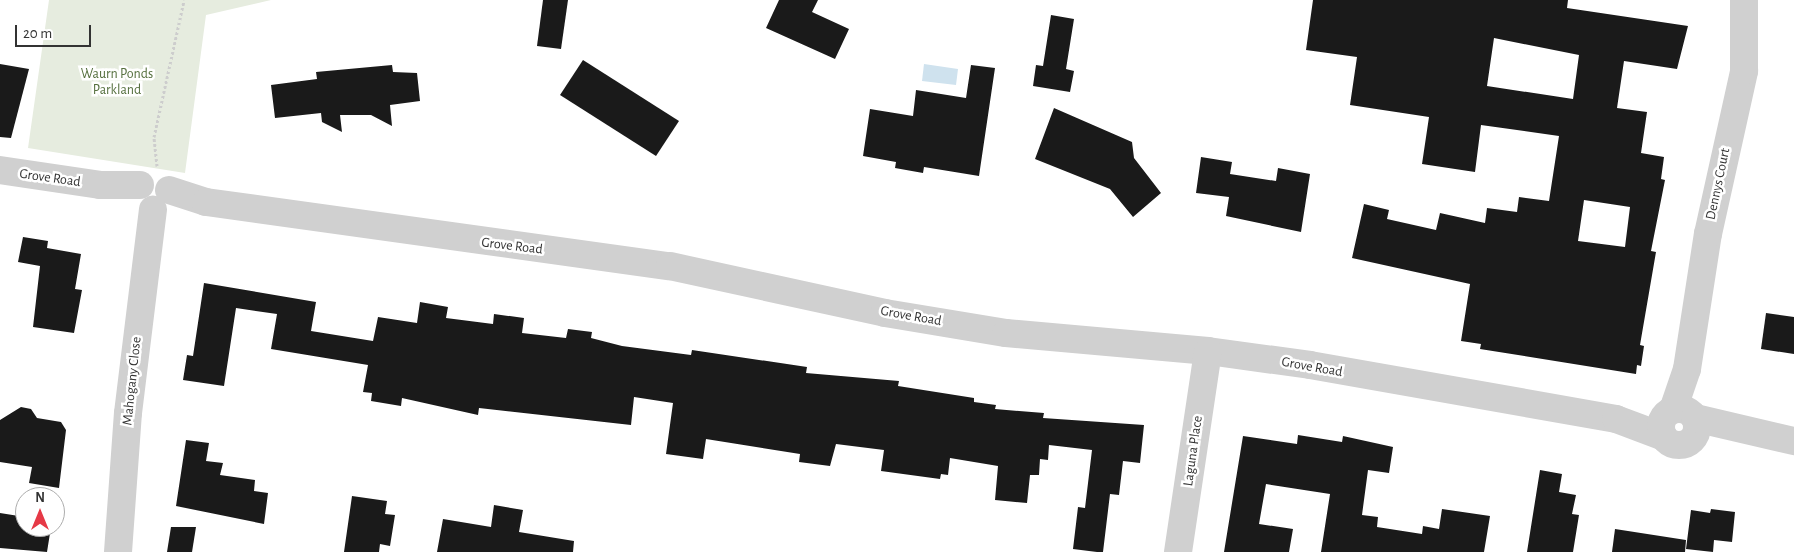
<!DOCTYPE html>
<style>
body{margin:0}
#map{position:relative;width:1794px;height:552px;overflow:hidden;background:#fff;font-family:"Alegreya Sans",sans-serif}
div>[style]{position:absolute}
.green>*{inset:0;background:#e6ecdf}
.water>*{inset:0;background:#cfe2ee}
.building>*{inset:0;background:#1a1a1a}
.path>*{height:3px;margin-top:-1.5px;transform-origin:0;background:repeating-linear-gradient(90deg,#cdcdcd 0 2.5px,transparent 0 5px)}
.minor>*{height:28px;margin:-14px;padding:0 14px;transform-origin:14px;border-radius:14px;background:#d0d0d0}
.minor>.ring{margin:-14px;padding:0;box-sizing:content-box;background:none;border:28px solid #d0d0d0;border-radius:50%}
span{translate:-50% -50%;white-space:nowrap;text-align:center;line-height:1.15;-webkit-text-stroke:5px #fff;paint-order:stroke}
.park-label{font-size:14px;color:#56703f}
.street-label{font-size:14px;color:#333}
.north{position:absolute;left:15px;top:487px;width:50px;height:50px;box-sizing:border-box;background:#fff;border:1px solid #adadad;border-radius:50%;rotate:0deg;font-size:14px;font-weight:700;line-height:20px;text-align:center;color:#333}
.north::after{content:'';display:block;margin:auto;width:18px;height:22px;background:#e63946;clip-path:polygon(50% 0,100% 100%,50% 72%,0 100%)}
.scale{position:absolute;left:15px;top:25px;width:76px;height:22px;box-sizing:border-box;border:2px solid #333;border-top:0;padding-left:6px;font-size:15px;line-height:18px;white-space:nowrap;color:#333;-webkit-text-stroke:4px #fff;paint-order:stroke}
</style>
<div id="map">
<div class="green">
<div style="clip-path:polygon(49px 0,271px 0,206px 15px,185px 173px,28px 148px)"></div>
</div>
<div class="water">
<div style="clip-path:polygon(924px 64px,958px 69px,956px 85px,922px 81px)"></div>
</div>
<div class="building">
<div style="clip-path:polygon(543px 0,568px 0,561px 49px,537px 46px)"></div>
<div style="clip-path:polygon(779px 0,818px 0,812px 12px,849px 29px,835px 59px,766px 28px)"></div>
<div style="clip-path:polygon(evenodd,1313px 0,1568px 0,1567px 8px,1688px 26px,1677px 69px,1624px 61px,1617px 108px,1647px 112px,1641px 153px,1664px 157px,1661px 179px,1665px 180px,1651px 251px,1656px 252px,1640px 345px,1644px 346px,1641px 366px,1637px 365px,1636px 374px,1480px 349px,1481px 344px,1461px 341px,1470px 284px,1352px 258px,1364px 204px,1389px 210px,1387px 219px,1436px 230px,1440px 213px,1485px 223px,1487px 208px,1517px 212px,1519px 197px,1549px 201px,1559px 136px,1481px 125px,1475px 172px,1422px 164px,1429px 117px,1350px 105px,1357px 57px,1306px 50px,1313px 0,1494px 38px,1579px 55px,1573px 99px,1487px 86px,1494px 38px,1313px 0,1584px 200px,1630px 207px,1625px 247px,1578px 241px,1584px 200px)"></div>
<div style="clip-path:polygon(1051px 15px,1074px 19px,1066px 69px,1074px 71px,1070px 92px,1033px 86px,1036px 65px,1043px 66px)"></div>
<div style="clip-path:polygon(583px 60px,679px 121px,656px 156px,560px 95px)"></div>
<div style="clip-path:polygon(0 64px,29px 69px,11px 138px,0 137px)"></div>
<div style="clip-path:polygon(392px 65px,393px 72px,417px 73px,420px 101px,390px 105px,392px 126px,371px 115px,340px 115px,342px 132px,322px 122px,321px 113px,275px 118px,271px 85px,317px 79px,316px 72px)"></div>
<div style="clip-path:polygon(971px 65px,995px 68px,979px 176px,924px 167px,923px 173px,895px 168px,896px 162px,863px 156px,870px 109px,913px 116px,916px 90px,966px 98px)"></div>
<div style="clip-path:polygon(1054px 108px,1132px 142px,1134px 158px,1161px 193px,1133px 217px,1110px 189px,1035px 159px)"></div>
<div style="clip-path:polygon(1201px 157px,1232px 162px,1230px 174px,1276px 181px,1278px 168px,1310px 174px,1301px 232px,1226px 216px,1229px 197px,1196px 193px)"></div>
<div style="clip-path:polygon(23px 237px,48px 241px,47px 248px,81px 254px,75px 289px,82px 290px,74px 333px,33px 327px,40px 266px,18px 262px)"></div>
<div style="clip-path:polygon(204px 283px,316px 302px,311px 331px,373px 341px,378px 317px,417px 323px,420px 302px,448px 307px,446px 318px,493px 324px,494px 314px,524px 318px,522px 333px,566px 338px,568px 329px,592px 332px,591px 338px,622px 346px,691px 355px,692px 350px,807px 367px,806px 373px,899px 381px,898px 386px,974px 398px,974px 402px,996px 405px,995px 409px,1044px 413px,1043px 418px,1144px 425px,1140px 463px,1123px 461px,1119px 495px,1110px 494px,1103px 552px,1097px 552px,1073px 549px,1078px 507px,1085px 508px,1092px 450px,1049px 445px,1048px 460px,1040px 459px,1039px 475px,1030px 475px,1027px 503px,995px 500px,998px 466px,950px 458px,948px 475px,941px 474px,940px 479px,881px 471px,884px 450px,836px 444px,830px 466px,799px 462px,800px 454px,706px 439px,703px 459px,666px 454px,673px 403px,634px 397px,631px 425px,479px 408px,478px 415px,402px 398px,401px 406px,371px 401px,372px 393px,363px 392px,368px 365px,271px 349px,277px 314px,236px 308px,224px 386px,183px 380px,187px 355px,193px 356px)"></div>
<div style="clip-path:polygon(1766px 313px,1794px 317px,1794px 354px,1761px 349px)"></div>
<div style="clip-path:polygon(21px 407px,31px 409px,37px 418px,61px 422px,66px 430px,59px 488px,29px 483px,32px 467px,0 462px,0 420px)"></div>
<div style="clip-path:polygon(1298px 435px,1342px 442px,1343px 436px,1393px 447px,1389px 473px,1368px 470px,1362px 515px,1378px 517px,1377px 527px,1422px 534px,1423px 526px,1439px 529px,1442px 509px,1490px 516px,1484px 552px,1321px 552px,1330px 494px,1266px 484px,1259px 524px,1293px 529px,1289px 552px,1224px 552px,1243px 436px,1297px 444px)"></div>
<div style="clip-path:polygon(186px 440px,209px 443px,206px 461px,223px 463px,220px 475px,255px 480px,254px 491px,268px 493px,264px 524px,176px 506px)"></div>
<div style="clip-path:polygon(1540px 470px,1562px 474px,1559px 492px,1576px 495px,1572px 514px,1579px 515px,1573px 552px,1527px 552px)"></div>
<div style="clip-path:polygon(352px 496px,387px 501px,385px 514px,395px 515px,390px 546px,380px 544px,379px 552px,344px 552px)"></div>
<div style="clip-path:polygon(494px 505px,523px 510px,519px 532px,574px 541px,573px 552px,437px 552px,443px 519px,491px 527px)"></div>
<div style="clip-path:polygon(1711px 509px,1735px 512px,1732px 542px,1714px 540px,1713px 552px,1686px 549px,1691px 510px,1710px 513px)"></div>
<div style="clip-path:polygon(0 513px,25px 517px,25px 527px,51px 527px,47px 552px,0 548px)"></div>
<div style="clip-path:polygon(171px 527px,196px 527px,192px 552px,167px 552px)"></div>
<div style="clip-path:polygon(1615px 529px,1686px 540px,1685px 552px,1612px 552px)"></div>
</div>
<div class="path">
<div style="left:157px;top:166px;width:29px;rotate:-96deg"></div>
<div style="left:154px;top:137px;width:140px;rotate:-77.6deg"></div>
</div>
<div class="minor">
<div style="left:0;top:170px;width:101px;rotate:8.5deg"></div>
<div style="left:100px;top:185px;width:40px"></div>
<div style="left:169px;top:190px;width:39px;rotate:18deg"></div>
<div style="left:206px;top:202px;width:468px;rotate:7.9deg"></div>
<div style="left:670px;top:266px;width:220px;rotate:12.3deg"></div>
<div style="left:885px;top:313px;width:123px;rotate:9.4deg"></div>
<div style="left:1006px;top:333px;width:203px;rotate:5.1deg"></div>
<div style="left:1208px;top:351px;width:103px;rotate:7.8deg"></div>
<div style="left:1310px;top:365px;width:311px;rotate:10deg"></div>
<div style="left:1616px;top:419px;width:51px;rotate:20.6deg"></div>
<div class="ring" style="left:1661px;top:409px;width:8px;height:8px"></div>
<div style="left:1673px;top:410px;width:43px;rotate:-71.1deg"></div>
<div style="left:1687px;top:369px;width:137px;rotate:-81.2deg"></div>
<div style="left:1708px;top:234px;width:167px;rotate:-77.5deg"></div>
<div style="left:1744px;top:71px;width:71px;rotate:-90deg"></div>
<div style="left:1695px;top:418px;width:102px;rotate:13.1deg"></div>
<div style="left:118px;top:552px;width:139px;rotate:-85.9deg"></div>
<div style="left:128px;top:413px;width:205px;rotate:-83deg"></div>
<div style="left:1178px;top:552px;width:203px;rotate:-81.5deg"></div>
</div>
<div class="park-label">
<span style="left:117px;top:82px">Waurn Ponds<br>Parkland</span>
</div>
<div class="street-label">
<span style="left:50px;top:178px;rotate:8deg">Grove Road</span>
<span style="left:1718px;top:184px;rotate:-78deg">Dennys Court</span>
<span style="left:512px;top:246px;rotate:7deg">Grove Road</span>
<span style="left:911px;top:316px;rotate:10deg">Grove Road</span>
<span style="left:1312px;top:367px;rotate:10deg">Grove Road</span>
<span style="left:132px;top:381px;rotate:-84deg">Mahogany Close</span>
<span style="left:1193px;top:451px;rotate:-82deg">Laguna Place</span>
</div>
<div class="north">N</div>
<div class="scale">20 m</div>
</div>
